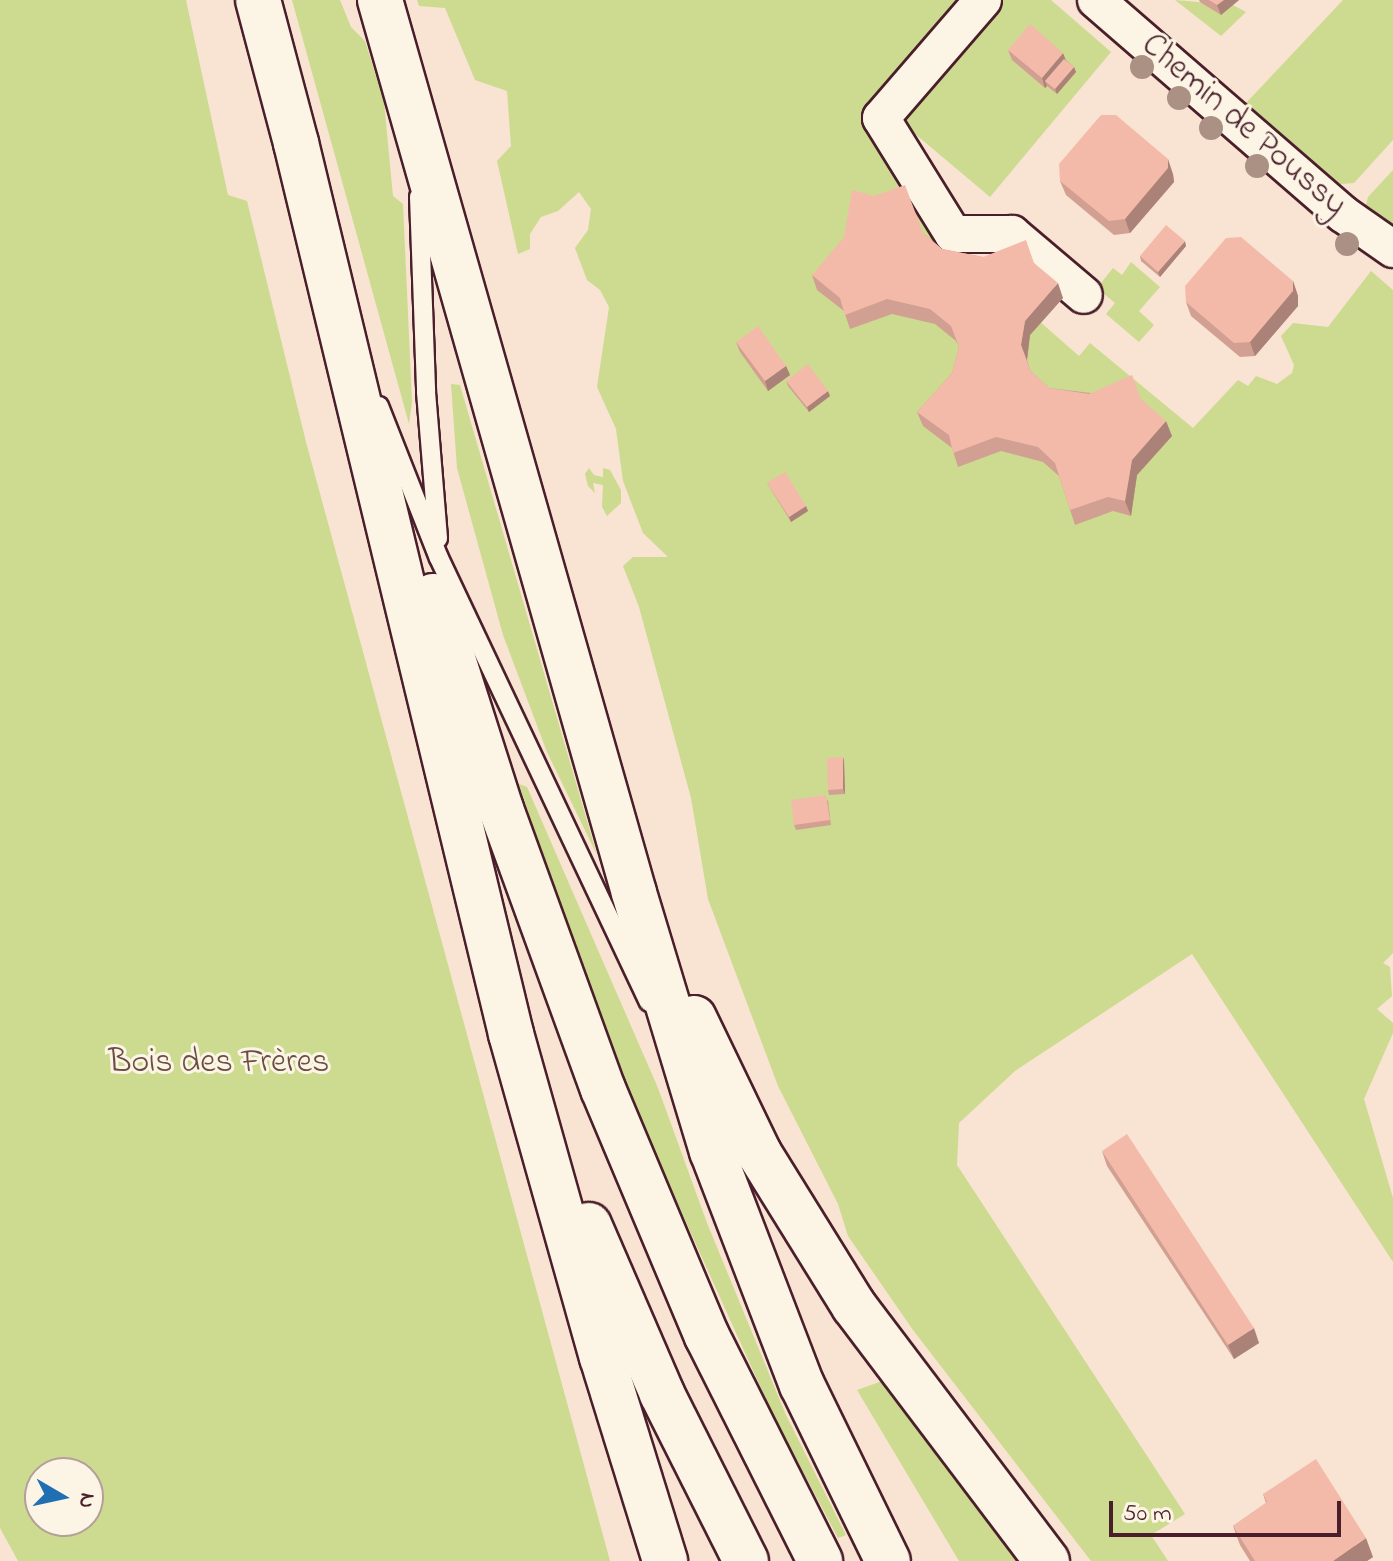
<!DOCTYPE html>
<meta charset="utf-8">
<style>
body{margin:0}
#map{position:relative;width:1393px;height:1561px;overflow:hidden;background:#f9e3d3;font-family:"Indie Flower",sans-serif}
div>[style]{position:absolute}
.green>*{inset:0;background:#ccdb8f}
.roads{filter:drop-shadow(2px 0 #4a1f2b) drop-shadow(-2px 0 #4a1f2b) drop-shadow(0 2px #4a1f2b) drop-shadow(0 -2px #4a1f2b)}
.lane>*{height:18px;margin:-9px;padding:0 9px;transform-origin:9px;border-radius:9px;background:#fcf5e5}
.street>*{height:36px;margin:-18px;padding:0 18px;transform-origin:18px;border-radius:18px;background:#fcf5e5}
.highway>*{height:44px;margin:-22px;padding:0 22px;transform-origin:22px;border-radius:22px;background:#fcf5e5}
.trees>*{width:24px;height:24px;margin:-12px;border-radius:50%;background:#aa9184}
.wall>*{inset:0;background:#d1a092}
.shaded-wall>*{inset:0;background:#aa8277}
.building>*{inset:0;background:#f3baaa}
span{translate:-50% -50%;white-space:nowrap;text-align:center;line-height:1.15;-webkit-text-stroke:6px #fcf5e5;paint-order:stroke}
.street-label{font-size:34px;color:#4a1f2b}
.park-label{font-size:34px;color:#6a4e44}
.north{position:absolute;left:24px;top:1457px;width:80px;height:80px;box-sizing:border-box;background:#fcf5e5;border:2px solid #b59f9b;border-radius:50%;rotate:99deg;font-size:22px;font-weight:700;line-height:32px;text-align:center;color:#4a1f2b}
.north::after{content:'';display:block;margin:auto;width:28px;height:36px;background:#1f6fb2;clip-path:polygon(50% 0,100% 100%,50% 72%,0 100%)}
.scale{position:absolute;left:1109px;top:1501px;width:232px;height:36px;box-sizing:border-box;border:4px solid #4a1f2b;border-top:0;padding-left:10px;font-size:24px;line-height:28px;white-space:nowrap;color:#4a1f2b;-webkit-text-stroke:6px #fcf5e5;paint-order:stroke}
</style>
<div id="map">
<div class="green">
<div style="clip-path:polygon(evenodd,0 0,186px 0,228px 195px,247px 201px,306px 442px,610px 1561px,18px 1561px,0 1528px,0 0,88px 1473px,88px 1521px,40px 1521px,40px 1473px,88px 1473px)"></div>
<div style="clip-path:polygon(292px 0,340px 0,351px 27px,365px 41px,384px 102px,393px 196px,403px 204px,412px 402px,409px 424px)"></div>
<div style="clip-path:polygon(417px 0,966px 0,872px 109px,950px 243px,1079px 356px,1090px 343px,1193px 428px,1238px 380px,1248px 386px,1256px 376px,1277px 384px,1292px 373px,1294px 365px,1281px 336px,1293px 323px,1328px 327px,1371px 271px,1393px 290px,1393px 953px,1383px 963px,1390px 967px,1392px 996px,1377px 1009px,1393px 1023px,1393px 1033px,1364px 1099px,1393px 1198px,1393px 1262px,1192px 954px,1015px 1071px,959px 1123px,957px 1165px,1185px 1514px,1151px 1535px,1168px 1561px,1091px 1561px,913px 1330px,848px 1236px,838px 1204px,778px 1086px,708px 899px,691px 798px,639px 607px,623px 566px,633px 557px,668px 557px,643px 533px,623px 481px,616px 429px,597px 387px,609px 307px,600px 290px,587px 280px,575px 248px,588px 230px,591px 209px,579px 192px,558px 211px,541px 217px,530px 234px,530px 249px,518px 254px,497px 161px,511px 146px,507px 91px,475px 80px,445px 8px,419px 6px)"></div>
<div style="clip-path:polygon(994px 0,1051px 0,1111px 52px,990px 197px,895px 117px)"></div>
<div style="clip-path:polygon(1175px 0,1233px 5px,1246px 12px,1221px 36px)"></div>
<div style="clip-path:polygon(1343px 0,1393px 0,1393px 140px,1354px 183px,1340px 184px,1246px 103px)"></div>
<div style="clip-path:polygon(1393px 170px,1393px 225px,1366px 205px,1368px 197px)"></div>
<div style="clip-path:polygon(1131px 262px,1160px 287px,1139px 311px,1154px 325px,1139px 342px,1106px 314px,1115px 303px,1097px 288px,1113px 268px,1122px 275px)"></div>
<div style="clip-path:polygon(451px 384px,460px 385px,597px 855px,547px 752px,503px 635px,457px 468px)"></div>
<div style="clip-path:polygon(589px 468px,594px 475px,603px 477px,603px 468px,610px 470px,621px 490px,621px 503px,607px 516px,602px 507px,603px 485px,593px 483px,595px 493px,588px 486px,585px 474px)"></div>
<div style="clip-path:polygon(519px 784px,527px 787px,658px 1088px,707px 1223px,786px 1415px,846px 1535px,838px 1538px,774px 1417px,648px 1138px,575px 953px)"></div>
<div style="clip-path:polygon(885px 1380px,1024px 1561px,959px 1561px,857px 1390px)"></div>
</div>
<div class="roads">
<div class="lane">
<div style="left:419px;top:197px;width:195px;rotate:87.9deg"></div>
<div style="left:426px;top:392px;width:147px;rotate:85.3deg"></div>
<div style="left:379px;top:406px;width:163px;rotate:68.5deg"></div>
<div style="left:439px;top:558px;width:491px;rotate:64.7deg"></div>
</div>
<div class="street">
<div style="left:983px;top:0;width:156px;rotate:130.8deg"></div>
<div style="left:881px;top:118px;width:137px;rotate:58.2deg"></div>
<div style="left:953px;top:234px;width:59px"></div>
<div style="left:1012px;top:234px;width:94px;rotate:40.3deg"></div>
<div style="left:1096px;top:0;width:327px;rotate:40.9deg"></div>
<div style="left:1343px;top:214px;width:61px;rotate:35deg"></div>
</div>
<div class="highway">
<div style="left:258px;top:0;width:148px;rotate:75.1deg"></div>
<div style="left:296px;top:143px;width:917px;rotate:76.43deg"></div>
<div style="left:511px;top:1034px;width:336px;rotate:74.3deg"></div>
<div style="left:602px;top:1357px;width:214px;rotate:72.8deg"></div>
<div style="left:380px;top:0;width:928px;rotate:74.12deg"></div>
<div style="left:634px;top:893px;width:270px;rotate:73.2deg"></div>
<div style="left:712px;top:1151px;width:251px;rotate:69deg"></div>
<div style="left:802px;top:1385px;width:196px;rotate:64deg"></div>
<div style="left:433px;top:596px;width:224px;rotate:72.3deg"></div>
<div style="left:501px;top:809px;width:298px;rotate:70deg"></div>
<div style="left:603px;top:1089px;width:268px;rotate:67.2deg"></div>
<div style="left:707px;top:1336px;width:252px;rotate:63.3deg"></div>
<div style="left:694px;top:1018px;width:150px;rotate:64.3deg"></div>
<div style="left:759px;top:1153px;width:180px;rotate:58.2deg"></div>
<div style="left:854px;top:1306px;width:320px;rotate:52.9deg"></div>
<div style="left:589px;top:1225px;width:184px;rotate:66.6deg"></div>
<div style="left:662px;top:1394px;width:187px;rotate:63.3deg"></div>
</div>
</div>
<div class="trees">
<div style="left:1142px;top:67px"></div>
<div style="left:1179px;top:98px"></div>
<div style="left:1211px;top:128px"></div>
<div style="left:1257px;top:166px"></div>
<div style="left:1347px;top:244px"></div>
</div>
<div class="wall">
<div style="clip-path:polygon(1199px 0,1239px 0,1221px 15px,1200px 2px)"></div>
<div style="clip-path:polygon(1008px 50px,1066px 60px,1074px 67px,1076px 72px,1057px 94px,1047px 86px,1045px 88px,1012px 60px)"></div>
<div style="clip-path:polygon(1173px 174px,1174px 182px,1130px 233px,1114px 235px,1066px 195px,1060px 181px)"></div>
<div style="clip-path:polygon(923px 233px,942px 249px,983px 257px,1034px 263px,1063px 298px,1030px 335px,1027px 360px,1030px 370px,1049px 388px,1141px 399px,1172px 436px,1137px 475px,1131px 516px,1113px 511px,1075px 525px,1059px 476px,1043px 462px,1001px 451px,958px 467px,952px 448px,923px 426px,917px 412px,952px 373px,959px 347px,956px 341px,935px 324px,892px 314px,850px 329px,844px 311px,817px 290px,812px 275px)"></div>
<div style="clip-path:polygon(1186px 246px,1160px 277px,1141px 261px,1140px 256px)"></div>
<div style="clip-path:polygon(1293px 281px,1298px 296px,1298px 306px,1255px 356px,1240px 357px,1191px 316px,1186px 302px)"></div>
<div style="clip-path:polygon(736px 342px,786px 366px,790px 375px,768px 391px,740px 352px)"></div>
<div style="clip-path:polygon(786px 381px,830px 396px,809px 412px,788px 386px)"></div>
<div style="clip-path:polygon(767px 483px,808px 511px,791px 522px)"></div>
<div style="clip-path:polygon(843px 757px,844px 762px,845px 794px,829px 795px,828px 790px)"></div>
<div style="clip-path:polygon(828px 800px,831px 825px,796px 830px,794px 825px)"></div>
<div style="clip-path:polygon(1102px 1151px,1259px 1343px,1234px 1359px,1107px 1166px)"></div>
<div style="clip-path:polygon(1263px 1494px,1373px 1557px,1367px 1561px,1250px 1561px,1240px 1545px,1233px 1526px,1266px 1503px)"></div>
</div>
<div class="shaded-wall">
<div style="clip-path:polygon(1224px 0,1239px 0,1221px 15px,1217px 5px)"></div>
<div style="clip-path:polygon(1063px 53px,1067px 63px,1045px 81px,1047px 86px,1045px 88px,1042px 78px)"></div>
<div style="clip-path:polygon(1074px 67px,1076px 72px,1057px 94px,1055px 89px)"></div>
<div style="clip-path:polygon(1168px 159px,1173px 174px,1174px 182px,1130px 233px,1125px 219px)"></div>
<div style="clip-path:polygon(1185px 241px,1186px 246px,1160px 277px,1158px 272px)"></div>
<div style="clip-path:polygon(1293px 281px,1298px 296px,1298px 306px,1255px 356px,1250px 342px)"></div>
<div style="clip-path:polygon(1058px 283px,1063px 298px,1030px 335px,1027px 360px,1021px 345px,1025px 321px)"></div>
<div style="clip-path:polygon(786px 366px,790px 375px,768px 391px,765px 381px)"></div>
<div style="clip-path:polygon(828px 391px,830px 396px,809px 412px,807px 407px)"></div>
<div style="clip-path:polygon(1166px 421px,1172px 436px,1137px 475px,1131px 516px,1125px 501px,1132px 460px)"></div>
<div style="clip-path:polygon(806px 506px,808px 511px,791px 522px,789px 517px)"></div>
<div style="clip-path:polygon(843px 757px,844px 762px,845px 794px,843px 789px)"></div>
<div style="clip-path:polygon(1254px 1328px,1259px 1343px,1234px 1359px,1228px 1345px)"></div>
<div style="clip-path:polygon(1366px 1538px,1373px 1557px,1367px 1561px,1333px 1561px)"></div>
</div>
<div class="building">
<div style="clip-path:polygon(1209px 0,1224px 0,1217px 5px)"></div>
<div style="clip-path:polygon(1030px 24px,1063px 53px,1042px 78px,1008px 50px)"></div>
<div style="clip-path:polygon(1064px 59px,1074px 67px,1055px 89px,1045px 81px)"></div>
<div style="clip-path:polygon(1101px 115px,1116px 115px,1168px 159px,1168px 168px,1125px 219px,1109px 221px,1060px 181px,1059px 164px)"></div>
<div style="clip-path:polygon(905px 185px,923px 233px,942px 249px,983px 257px,1026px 240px,1034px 263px,1058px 283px,1025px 321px,1021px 345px,1030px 370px,1049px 388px,1089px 394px,1132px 375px,1141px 399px,1166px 421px,1132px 460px,1125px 501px,1108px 497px,1070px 510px,1055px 463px,1038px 447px,996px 437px,953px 453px,949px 435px,917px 412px,952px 373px,959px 347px,951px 326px,930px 309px,887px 299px,845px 315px,840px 298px,812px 275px,844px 237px,852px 190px,874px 196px)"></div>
<div style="clip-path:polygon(1166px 225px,1185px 241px,1158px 272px,1140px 256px)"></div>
<div style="clip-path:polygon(1241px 237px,1293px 281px,1293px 291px,1250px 342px,1234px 343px,1186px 302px,1185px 286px,1226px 238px)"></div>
<div style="clip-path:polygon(758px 326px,786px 366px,765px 381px,736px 342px)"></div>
<div style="clip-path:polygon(808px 364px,828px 391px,807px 407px,786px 381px)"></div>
<div style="clip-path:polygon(785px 472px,806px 506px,789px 517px,767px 483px)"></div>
<div style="clip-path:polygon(843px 757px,843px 789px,828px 790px,827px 758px)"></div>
<div style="clip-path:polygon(826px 795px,830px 820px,794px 825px,791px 800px)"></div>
<div style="clip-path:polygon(1127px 1134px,1254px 1328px,1228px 1345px,1102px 1151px)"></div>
<div style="clip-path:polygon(1316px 1459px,1366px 1538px,1333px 1561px,1255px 1561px,1233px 1526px,1267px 1502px,1263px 1494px)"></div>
</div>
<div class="street-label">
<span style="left:1243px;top:126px;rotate:41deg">Chemin de Poussy</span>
</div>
<div class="park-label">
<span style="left:219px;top:1064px">Bois des Frères</span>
</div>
<div class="north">N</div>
<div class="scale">50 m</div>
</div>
